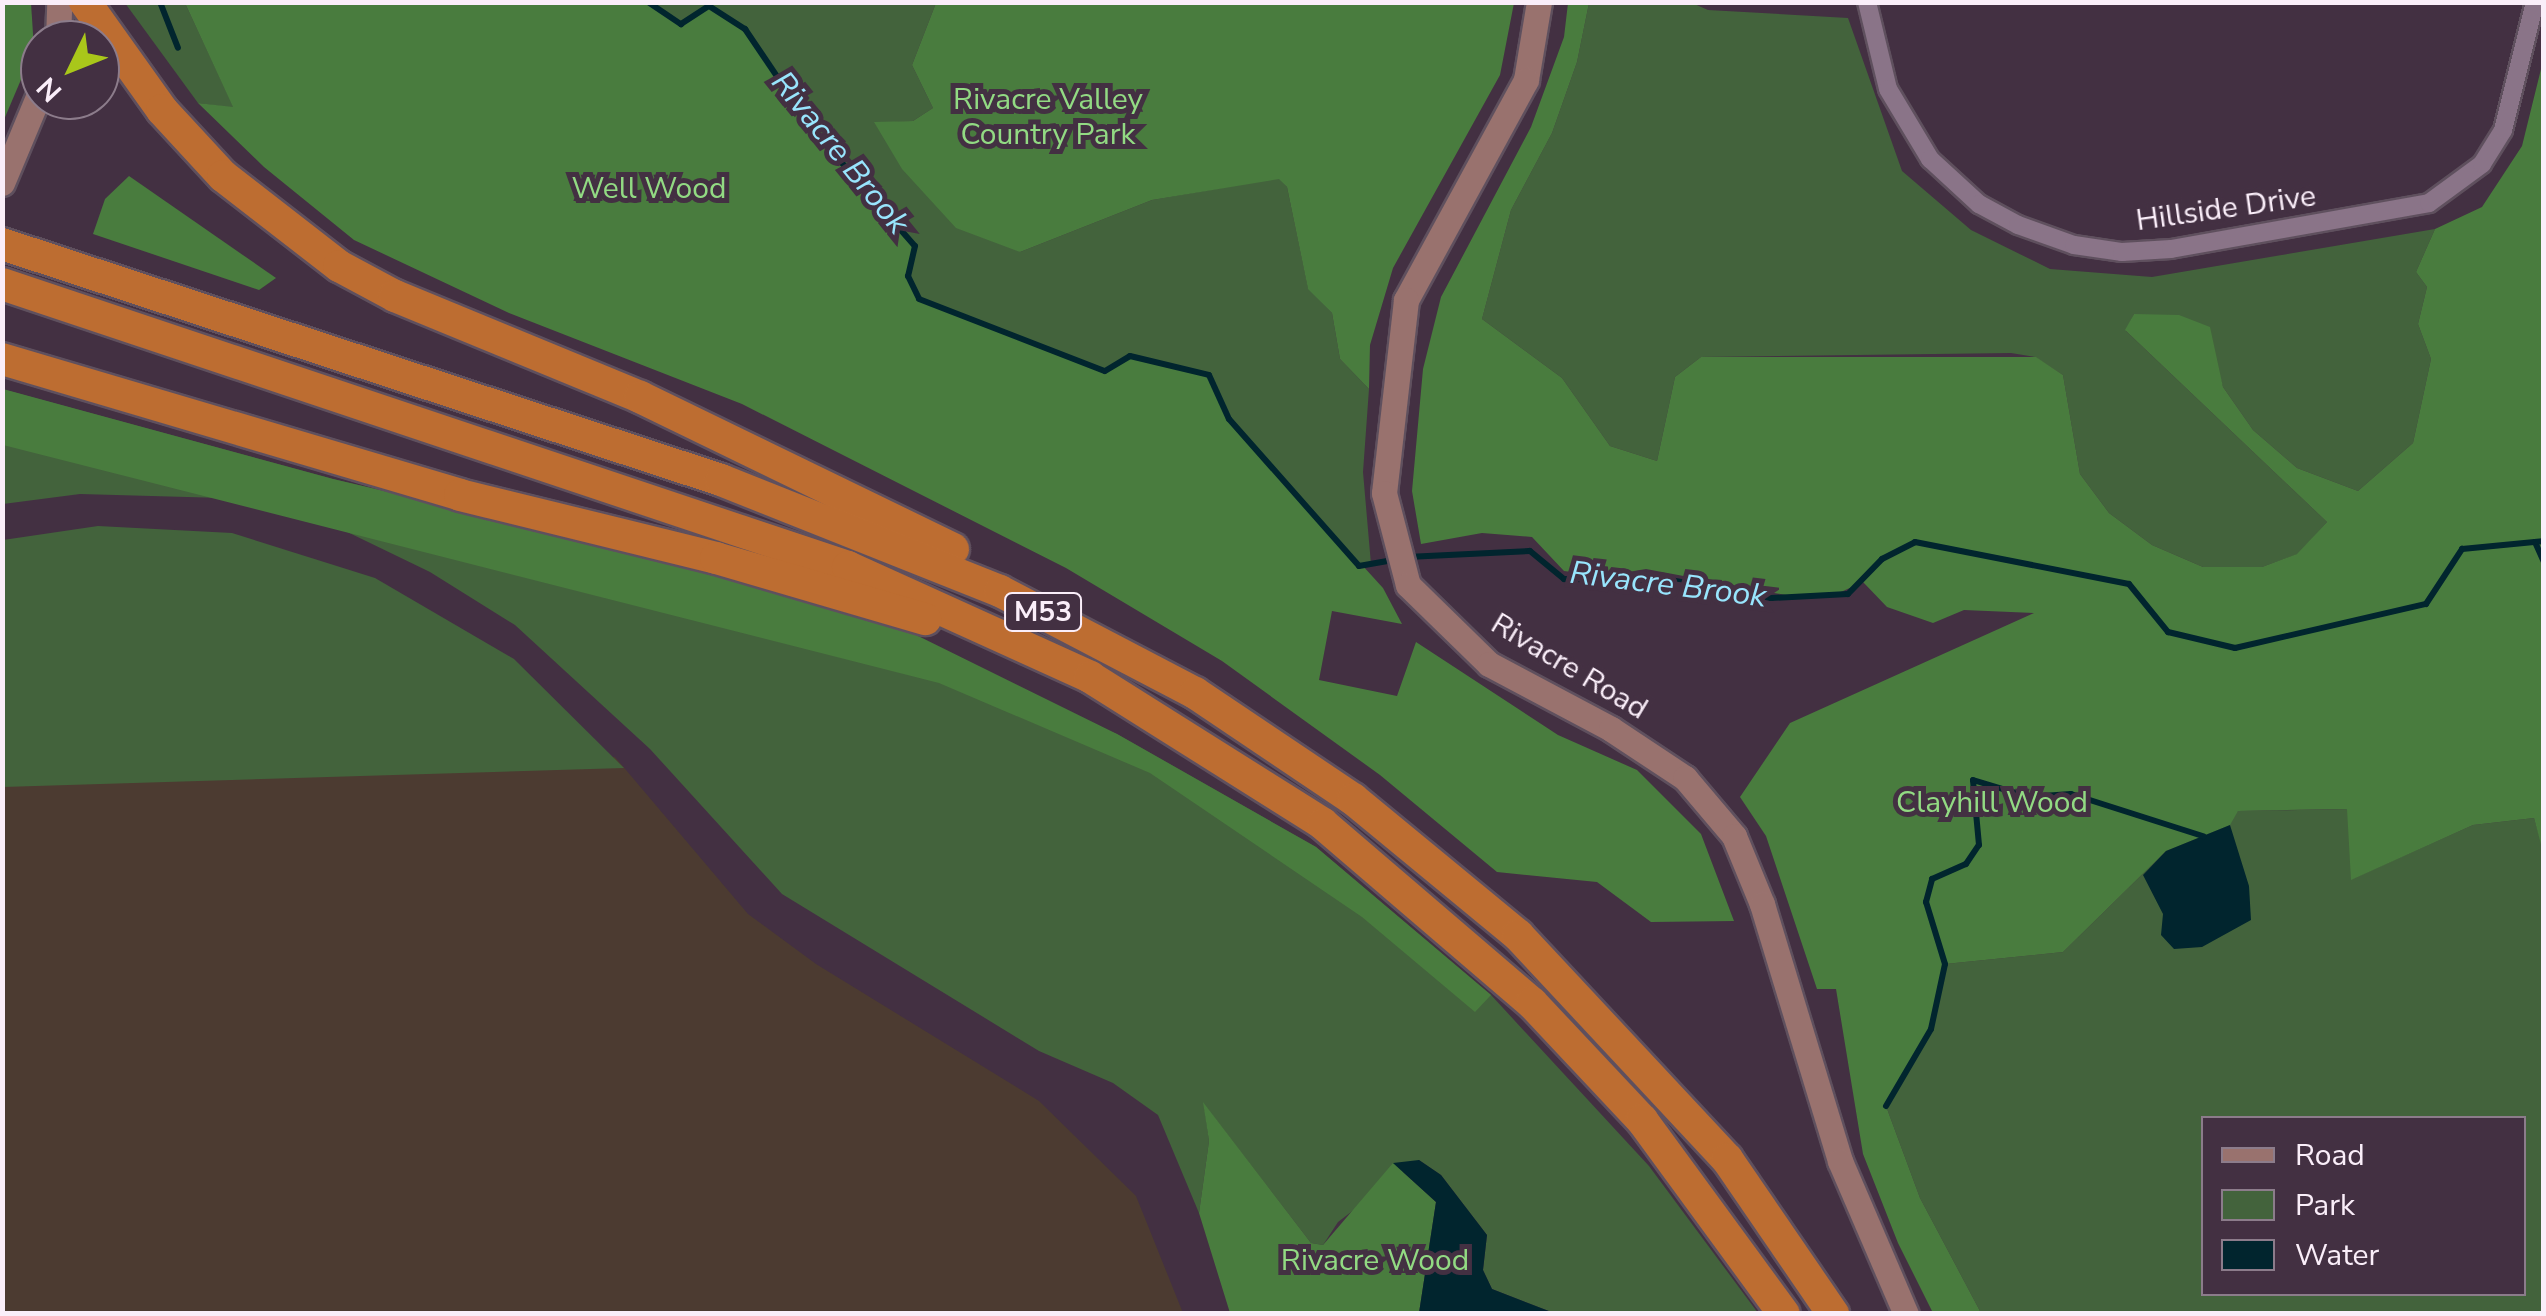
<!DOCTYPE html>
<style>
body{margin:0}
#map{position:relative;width:2546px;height:1316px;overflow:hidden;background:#433042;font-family:"Nunito Sans",sans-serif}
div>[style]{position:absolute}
.industrial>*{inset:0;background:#4c3b31}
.green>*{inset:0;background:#43633c}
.forest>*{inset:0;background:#497c3e}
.water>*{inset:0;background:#01252e}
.stream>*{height:6px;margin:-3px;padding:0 3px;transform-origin:3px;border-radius:3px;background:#01252e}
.roads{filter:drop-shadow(2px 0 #5f505e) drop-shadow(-2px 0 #5f505e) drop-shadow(0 2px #5f505e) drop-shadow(0 -2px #5f505e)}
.street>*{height:18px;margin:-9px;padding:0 9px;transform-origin:9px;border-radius:9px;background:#8a7488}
.secondary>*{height:25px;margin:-12.5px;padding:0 12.5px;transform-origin:12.5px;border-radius:12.5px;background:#99726e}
.highway>*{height:32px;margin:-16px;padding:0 16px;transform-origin:16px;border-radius:16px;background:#bd6d31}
span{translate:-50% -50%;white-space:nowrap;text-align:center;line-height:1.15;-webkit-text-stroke:10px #433042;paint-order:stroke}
.shield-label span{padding:2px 8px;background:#433042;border:2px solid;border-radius:8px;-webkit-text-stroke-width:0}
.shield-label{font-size:28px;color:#faeef9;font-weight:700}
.park-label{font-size:30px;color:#92da83}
.street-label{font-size:30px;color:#faeef9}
.water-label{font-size:32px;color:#98e5fd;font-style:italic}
.frame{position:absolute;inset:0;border:5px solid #faeef9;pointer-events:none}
.legend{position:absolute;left:2201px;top:1116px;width:325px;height:180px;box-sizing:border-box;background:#433042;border:2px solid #8c7c8b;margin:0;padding:12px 18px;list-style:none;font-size:30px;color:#faeef9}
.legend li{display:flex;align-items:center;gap:20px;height:50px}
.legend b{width:50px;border:2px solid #8c7c8b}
.north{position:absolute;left:20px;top:20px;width:100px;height:100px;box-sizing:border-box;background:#433042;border:2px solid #8c7c8b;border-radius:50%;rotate:227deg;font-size:28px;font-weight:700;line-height:40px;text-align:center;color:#faeef9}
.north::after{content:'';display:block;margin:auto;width:35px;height:45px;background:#a9c71a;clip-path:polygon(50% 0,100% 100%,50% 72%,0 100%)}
</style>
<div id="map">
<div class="industrial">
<div style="clip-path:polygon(615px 757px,748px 914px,816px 964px,1039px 1101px,1136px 1196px,1183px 1313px,3px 1313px,2px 783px)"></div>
</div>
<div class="green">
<div style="clip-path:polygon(125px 3px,185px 3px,234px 108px,198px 103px)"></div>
<div style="clip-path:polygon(648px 3px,936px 3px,912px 65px,933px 108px,913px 121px,875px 123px,1020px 252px,1152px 200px,1279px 178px,1287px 187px,1308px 288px,1332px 313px,1340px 359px,1369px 389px,1363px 472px,1371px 564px,1359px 566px,1229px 419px,1209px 375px,1105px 371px,919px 299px,745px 30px,681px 24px)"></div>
<div style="clip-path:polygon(1589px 3px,1692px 3px,1708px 10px,1848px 18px,1902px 171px,1971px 230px,2050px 269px,2152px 277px,2435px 229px,2416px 272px,2427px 287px,2418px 324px,2431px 359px,2413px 443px,2358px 491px,2297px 468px,2253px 430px,2223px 387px,2212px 348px,2134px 314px,2126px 331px,2327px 522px,2298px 554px,2262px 567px,2203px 567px,2152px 545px,2109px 513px,2080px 474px,2063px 375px,2035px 357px,2011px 353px,1701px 357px,1675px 377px,1657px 461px,1610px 446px,1562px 378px,1482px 319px,1511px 210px,1552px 133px,1577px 62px)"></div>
<div style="clip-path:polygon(2px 389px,333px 479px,655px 555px,1117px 734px,1316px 847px,1491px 995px,1649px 1166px,1758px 1313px,1554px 1313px,1492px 1289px,1483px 1270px,1487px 1235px,1441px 1175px,1419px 1160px,1338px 1222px,1323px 1245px,1311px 1243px,1204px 1104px,1209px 1141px,1199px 1213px,1158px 1115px,1113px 1083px,1039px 1051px,782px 894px,650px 749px,515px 625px,430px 572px,337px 527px,223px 498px,80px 494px,3px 504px)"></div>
<div style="clip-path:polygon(98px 526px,232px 533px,375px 578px,514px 659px,624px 768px,3px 787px,3px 540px)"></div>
<div style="clip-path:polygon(evenodd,2348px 809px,2352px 879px,2473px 825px,2534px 818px,2544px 852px,2543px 1313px,1981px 1313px,1920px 1198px,1886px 1106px,1931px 1029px,1945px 964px,2063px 952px,2166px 851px,2238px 811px,2348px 809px,2204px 1118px,2524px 1118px,2524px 1294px,2204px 1294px,2204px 1118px)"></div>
</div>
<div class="forest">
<div style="clip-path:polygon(3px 2px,31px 3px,34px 49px,3px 122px)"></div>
<div style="clip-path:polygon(648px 2px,681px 24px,709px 6px,745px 29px,813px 130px,915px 246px,908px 275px,919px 299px,1104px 370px,1130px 356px,1209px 375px,1229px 419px,1383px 588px,1402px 624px,1332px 611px,1319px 680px,1397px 696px,1416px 642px,1558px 735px,1637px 770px,1701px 834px,1734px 921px,1651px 922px,1597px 882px,1497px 872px,1380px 775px,1222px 661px,1066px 568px,742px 404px,509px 313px,354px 240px,264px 167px,198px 103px,233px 107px,185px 3px)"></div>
<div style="clip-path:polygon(936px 3px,1514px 3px,1500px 75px,1393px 268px,1370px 345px,1369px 389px,1340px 359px,1332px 313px,1308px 289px,1287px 187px,1279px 179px,1152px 200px,1020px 252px,956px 228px,902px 169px,874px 122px,913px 121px,933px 108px,912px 65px)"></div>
<div style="clip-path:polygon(1568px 3px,1589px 3px,1577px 62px,1552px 133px,1511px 210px,1482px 319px,1562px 378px,1610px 446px,1657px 461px,1675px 377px,1701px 357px,2036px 357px,2063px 375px,2080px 474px,2109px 513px,2152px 545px,2203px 567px,2262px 567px,2297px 554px,2327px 522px,2125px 330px,2134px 314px,2179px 315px,2210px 327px,2223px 387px,2253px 430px,2297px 468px,2358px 491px,2413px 443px,2431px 359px,2418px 324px,2427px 287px,2416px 272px,2435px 229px,2482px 207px,2522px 146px,2543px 61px,2543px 852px,2534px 818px,2473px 825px,2351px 880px,2347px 809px,2238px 811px,2230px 825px,2166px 851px,2063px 952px,1945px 964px,1931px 1029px,1886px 1106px,1920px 1198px,1981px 1313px,1933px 1313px,1898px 1243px,1863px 1154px,1836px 989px,1817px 989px,1766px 836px,1740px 797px,1790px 723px,2034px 613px,1964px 610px,1933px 623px,1887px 607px,1863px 582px,1832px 596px,1791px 596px,1646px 569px,1604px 576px,1564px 571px,1532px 537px,1482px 533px,1421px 544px,1412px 491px,1423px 369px,1441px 297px,1531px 127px,1564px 37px)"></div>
<div style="clip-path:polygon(129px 176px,276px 278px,259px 290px,93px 234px,105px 199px)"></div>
<div style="clip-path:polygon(3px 389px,333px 479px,655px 555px,904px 629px,1117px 734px,1316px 847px,1491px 995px,1475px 1012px,1362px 917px,1150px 773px,939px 683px,3px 445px)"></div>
<div style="clip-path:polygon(1203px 1102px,1311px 1243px,1323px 1245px,1393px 1163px,1436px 1202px,1419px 1313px,1230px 1313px,1199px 1213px,1209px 1141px)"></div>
</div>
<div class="water">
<div style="clip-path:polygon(2230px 825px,2249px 886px,2251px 920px,2202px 947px,2174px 949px,2161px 935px,2163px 914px,2143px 875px,2166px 851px)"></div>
<div style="clip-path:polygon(1419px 1160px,1441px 1175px,1487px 1235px,1483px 1270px,1492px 1289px,1554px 1313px,1419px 1313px,1436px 1202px,1393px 1163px)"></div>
</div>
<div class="stream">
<div style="left:160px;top:2px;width:49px;rotate:68.6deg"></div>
<div style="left:648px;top:2px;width:40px;rotate:34deg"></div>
<div style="left:681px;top:24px;width:33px;rotate:-33deg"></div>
<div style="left:709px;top:6px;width:43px;rotate:32.6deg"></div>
<div style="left:745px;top:29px;width:122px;rotate:56deg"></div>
<div style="left:813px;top:130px;width:154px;rotate:48.7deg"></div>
<div style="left:915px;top:246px;width:31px;rotate:103deg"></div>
<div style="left:908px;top:276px;width:25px;rotate:64deg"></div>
<div style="left:919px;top:299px;width:199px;rotate:21.2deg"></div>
<div style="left:1105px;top:371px;width:29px;rotate:-31deg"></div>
<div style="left:1130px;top:356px;width:81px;rotate:13.5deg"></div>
<div style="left:1209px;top:375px;width:48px;rotate:65.6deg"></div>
<div style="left:1229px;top:419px;width:196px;rotate:48.5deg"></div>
<div style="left:1359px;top:566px;width:36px;rotate:-10deg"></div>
<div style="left:2535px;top:542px;width:22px;rotate:66deg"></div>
<div style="left:1407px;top:557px;width:123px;rotate:-2.8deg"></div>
<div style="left:1530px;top:551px;width:44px;rotate:39.5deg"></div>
<div style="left:1564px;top:579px;width:106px;rotate:0.5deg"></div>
<div style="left:1670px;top:580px;width:103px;rotate:10.1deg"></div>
<div style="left:1771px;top:598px;width:77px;rotate:-3deg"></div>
<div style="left:1848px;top:594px;width:49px;rotate:-45.8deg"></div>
<div style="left:1882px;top:559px;width:37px;rotate:-27deg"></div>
<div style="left:1915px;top:542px;width:218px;rotate:11.1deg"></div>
<div style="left:2129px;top:584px;width:62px;rotate:50.9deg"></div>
<div style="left:2168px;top:632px;width:69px;rotate:13.4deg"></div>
<div style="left:2235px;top:648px;width:196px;rotate:-13deg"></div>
<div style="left:2426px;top:604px;width:66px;rotate:-56.8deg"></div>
<div style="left:2462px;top:549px;width:82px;rotate:-5.6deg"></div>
<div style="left:1886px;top:1106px;width:89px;rotate:-59.7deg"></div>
<div style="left:1931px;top:1029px;width:66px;rotate:-77.8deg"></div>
<div style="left:1945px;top:964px;width:65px;rotate:-107deg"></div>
<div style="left:1926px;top:902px;width:24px;rotate:-75deg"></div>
<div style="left:1932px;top:879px;width:37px;rotate:-24deg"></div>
<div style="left:1966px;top:864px;width:23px;rotate:-56deg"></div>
<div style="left:1979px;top:845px;width:65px;rotate:-95.3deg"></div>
<div style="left:1973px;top:780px;width:59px;rotate:16.9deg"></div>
<div style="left:2029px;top:797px;width:42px;rotate:-4.1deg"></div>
<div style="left:2071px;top:794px;width:139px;rotate:17.7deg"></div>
</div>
<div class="roads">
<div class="street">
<div style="left:1867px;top:2px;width:89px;rotate:76.4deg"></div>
<div style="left:1888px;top:89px;width:82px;rotate:59deg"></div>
<div style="left:1930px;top:159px;width:67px;rotate:42.6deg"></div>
<div style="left:1979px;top:204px;width:44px;rotate:28.3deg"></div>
<div style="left:2018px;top:225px;width:59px;rotate:19.7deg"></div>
<div style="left:2074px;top:245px;width:49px;rotate:8.3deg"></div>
<div style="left:2122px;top:252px;width:49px;rotate:-3.5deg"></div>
<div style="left:2171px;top:249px;width:262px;rotate:-10.1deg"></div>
<div style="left:2429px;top:203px;width:66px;rotate:-36.3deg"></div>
<div style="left:2482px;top:164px;width:40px;rotate:-58deg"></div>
<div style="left:2503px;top:130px;width:132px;rotate:-76deg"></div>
</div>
<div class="secondary">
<div style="left:1539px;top:2px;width:79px;rotate:99.5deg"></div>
<div style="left:1526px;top:80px;width:251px;rotate:118.6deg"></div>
<div style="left:1406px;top:300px;width:194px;rotate:96.5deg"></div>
<div style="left:1384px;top:493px;width:95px;rotate:75.4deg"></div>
<div style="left:1408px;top:585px;width:113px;rotate:44.3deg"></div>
<div style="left:1489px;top:664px;width:138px;rotate:28deg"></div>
<div style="left:1611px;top:729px;width:89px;rotate:33.5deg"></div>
<div style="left:1685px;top:778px;width:76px;rotate:49.8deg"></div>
<div style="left:1734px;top:836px;width:74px;rotate:67.6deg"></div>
<div style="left:1762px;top:904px;width:269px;rotate:73.1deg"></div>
<div style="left:1840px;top:1161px;width:167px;rotate:66.7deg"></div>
<div style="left:58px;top:40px;width:38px;rotate:-88deg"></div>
<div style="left:2px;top:183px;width:99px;rotate:-67.3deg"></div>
</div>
<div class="highway">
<div style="left:85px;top:2px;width:133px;rotate:54.5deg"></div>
<div style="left:162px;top:110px;width:90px;rotate:47.3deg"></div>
<div style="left:223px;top:176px;width:147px;rotate:37.8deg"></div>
<div style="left:339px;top:266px;width:64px;rotate:28.2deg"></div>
<div style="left:395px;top:296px;width:265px;rotate:22.4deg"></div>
<div style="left:640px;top:397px;width:348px;rotate:25.9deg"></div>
<div style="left:2px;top:244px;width:757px;rotate:18.17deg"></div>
<div style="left:721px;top:480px;width:300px;rotate:21.7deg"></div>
<div style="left:1000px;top:591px;width:220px;rotate:27.6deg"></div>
<div style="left:1195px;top:693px;width:190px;rotate:33.9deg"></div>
<div style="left:1353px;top:799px;width:214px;rotate:39.5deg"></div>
<div style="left:1518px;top:935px;width:306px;rotate:47deg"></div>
<div style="left:1727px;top:1159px;width:188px;rotate:55.6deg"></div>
<div style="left:2px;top:284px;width:892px;rotate:18.5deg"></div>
<div style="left:848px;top:567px;width:266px;rotate:24.4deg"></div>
<div style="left:1090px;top:677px;width:275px;rotate:32.2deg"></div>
<div style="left:1323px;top:824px;width:275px;rotate:40.6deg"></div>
<div style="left:1532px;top:1003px;width:161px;rotate:46.8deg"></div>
<div style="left:1642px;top:1120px;width:240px;rotate:53.8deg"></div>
<div style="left:2px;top:359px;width:478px;rotate:16.5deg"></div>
<div style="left:460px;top:495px;width:264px;rotate:13.8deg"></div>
<div style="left:716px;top:558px;width:218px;rotate:16.3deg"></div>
</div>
</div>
<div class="shield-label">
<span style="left:1043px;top:612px">M53</span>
</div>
<div class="park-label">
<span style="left:1048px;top:117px">Rivacre Valley<br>Country Park</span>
<span style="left:649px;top:189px">Well Wood</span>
<span style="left:1992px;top:803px">Clayhill Wood</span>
<span style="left:1375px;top:1261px">Rivacre Wood</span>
</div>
<div class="street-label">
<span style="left:2226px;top:209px;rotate:-8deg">Hillside Drive</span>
<span style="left:1569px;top:667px;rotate:31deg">Rivacre Road</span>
</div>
<div class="water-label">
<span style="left:840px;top:153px;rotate:51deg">Rivacre Brook</span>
<span style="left:1668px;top:585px;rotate:7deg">Rivacre Brook</span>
</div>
<div class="frame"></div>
<ul class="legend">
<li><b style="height:12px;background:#99726e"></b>Road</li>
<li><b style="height:28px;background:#43633c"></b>Park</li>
<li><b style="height:28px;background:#01252e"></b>Water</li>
</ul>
<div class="north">N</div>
</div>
